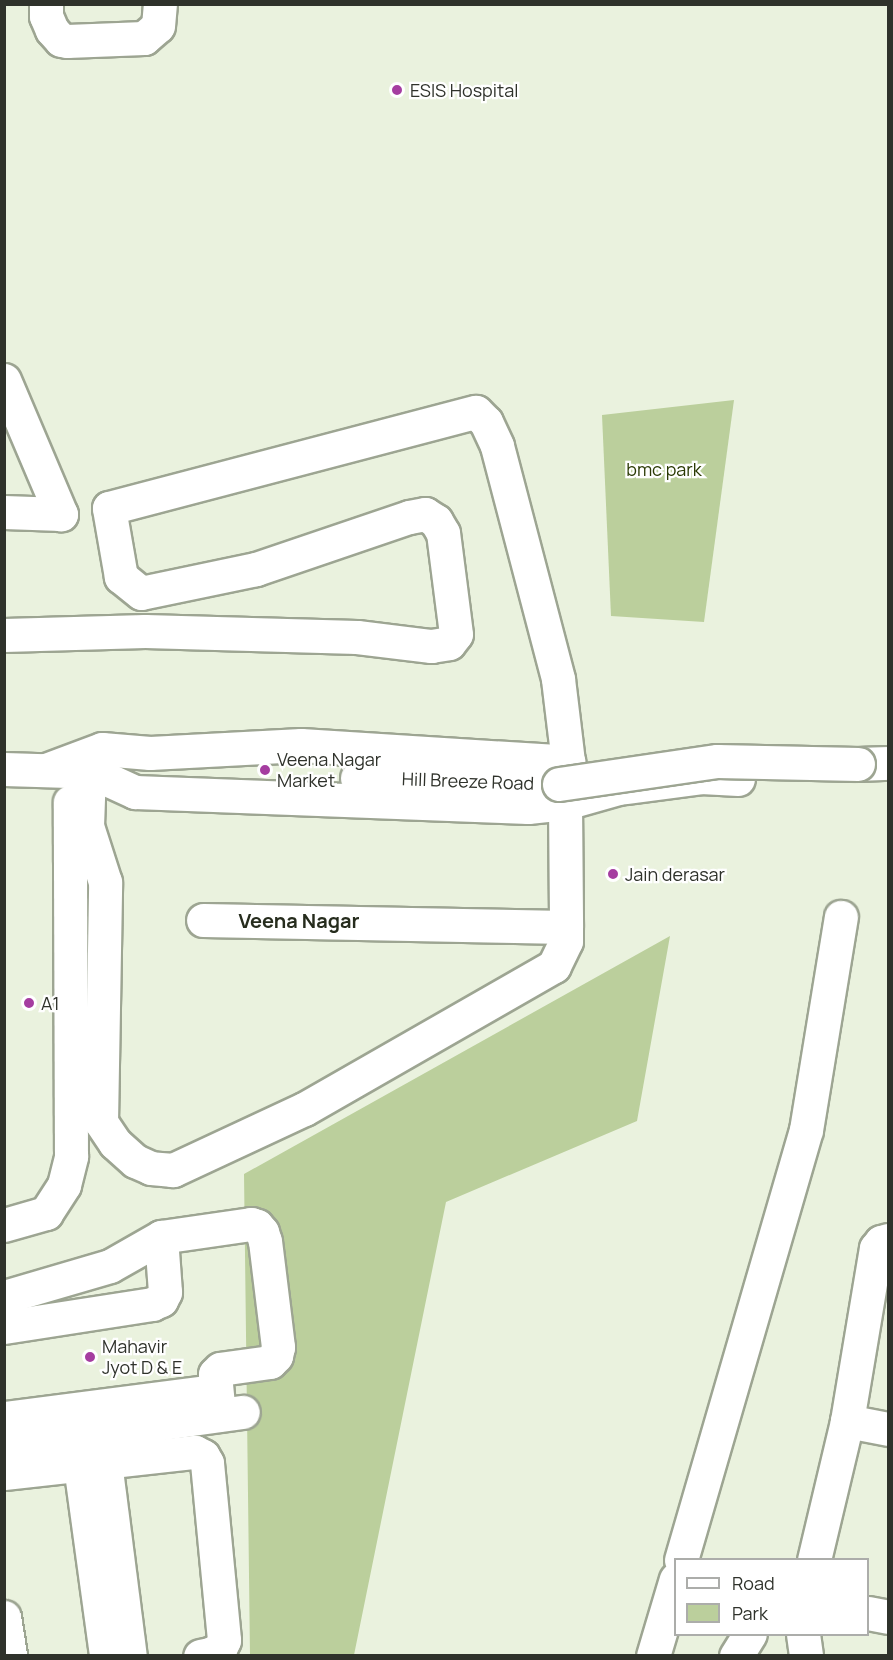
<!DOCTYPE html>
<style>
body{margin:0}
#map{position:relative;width:893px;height:1660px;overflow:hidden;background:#eaf2de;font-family:Manrope,sans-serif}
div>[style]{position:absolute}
.green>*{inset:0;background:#bbcf9c}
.roads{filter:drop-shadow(2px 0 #9da592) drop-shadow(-2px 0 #9da592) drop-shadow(0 2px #9da592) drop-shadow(0 -2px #9da592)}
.minor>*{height:33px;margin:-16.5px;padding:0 16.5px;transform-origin:16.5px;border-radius:16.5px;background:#fff}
.bridges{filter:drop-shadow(2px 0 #9da592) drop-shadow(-2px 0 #9da592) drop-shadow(0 2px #9da592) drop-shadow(0 -2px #9da592)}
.minor-bridge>*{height:33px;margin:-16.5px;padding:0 16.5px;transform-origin:16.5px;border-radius:16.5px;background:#fff}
.dots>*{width:16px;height:16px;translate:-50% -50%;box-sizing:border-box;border:3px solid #fff;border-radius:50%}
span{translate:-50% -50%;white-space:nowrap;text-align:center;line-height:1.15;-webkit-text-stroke:4.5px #fff;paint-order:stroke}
.poi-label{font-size:18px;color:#2f322b}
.left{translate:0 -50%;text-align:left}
.park-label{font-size:18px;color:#2a3a04}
.street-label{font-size:18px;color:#2f322b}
.neighbourhood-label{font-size:20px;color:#262c1d;font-weight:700}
.frame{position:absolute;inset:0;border:6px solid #2f322b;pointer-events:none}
.legend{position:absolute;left:674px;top:1558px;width:195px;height:78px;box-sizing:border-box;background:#fff;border:2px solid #acadaa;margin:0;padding:8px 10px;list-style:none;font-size:18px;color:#2f322b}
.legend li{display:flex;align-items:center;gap:12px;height:30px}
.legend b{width:30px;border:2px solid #acadaa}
</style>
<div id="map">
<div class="green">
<div style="clip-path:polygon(734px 400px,704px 622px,611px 616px,602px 415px)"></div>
<div style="clip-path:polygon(670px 936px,637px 1121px,446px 1202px,354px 1655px,250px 1655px,244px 1174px)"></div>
</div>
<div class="roads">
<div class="minor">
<div style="left:46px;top:4px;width:12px;rotate:90deg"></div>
<div style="left:46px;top:16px;width:15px;rotate:67deg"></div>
<div style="left:52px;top:30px;width:13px;rotate:48deg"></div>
<div style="left:61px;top:40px;width:6px;rotate:9deg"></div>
<div style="left:67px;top:41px;width:77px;rotate:-2.2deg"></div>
<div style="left:144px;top:38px;width:18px;rotate:-41deg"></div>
<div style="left:158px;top:26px;width:22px;rotate:-85deg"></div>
<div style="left:4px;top:380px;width:146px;rotate:67deg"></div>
<div style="left:61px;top:514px;width:57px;rotate:-178deg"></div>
<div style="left:4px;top:635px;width:141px;rotate:-1.6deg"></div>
<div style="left:145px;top:631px;width:212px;rotate:1.6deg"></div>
<div style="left:357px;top:637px;width:75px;rotate:6.9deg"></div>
<div style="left:431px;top:646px;width:18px;rotate:-9deg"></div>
<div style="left:449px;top:643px;width:11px;rotate:-52deg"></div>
<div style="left:456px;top:634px;width:102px;rotate:-97.3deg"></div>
<div style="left:443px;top:533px;width:14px;rotate:-120deg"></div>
<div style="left:436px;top:521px;width:13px;rotate:-148deg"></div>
<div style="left:425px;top:514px;width:16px;rotate:169deg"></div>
<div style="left:409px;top:517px;width:162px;rotate:161.2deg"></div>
<div style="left:256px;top:569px;width:117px;rotate:168.2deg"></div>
<div style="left:141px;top:593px;width:26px;rotate:-141deg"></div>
<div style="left:121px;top:577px;width:70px;rotate:-99.9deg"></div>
<div style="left:109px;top:508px;width:379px;rotate:-14.7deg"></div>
<div style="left:476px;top:412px;width:14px;rotate:45deg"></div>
<div style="left:486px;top:422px;width:26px;rotate:65deg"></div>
<div style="left:497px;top:446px;width:241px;rotate:75.3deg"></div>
<div style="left:558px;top:679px;width:84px;rotate:83.1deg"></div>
<div style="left:858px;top:764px;width:30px;rotate:-2deg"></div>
<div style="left:4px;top:769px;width:65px;rotate:1.8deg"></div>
<div style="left:46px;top:770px;width:60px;rotate:-20.6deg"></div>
<div style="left:102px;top:749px;width:48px;rotate:4.8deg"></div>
<div style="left:150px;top:753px;width:151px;rotate:-3deg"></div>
<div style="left:301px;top:745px;width:268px;rotate:3.6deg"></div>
<div style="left:568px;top:762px;width:41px;rotate:94.2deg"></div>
<div style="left:565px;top:803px;width:124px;rotate:89.5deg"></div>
<div style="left:566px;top:927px;width:363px;rotate:-178.9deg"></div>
<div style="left:357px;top:778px;width:202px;rotate:1.7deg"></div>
<div style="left:566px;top:927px;width:14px;rotate:90deg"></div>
<div style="left:566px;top:941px;width:28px;rotate:116deg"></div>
<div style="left:554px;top:966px;width:288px;rotate:150.2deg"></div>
<div style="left:304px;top:1109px;width:145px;rotate:155deg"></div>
<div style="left:173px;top:1170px;width:22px;rotate:-175deg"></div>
<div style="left:151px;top:1168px;width:17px;rotate:-156deg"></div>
<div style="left:135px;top:1161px;width:27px;rotate:-138deg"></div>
<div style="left:115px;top:1143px;width:25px;rotate:-124deg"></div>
<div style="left:101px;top:1122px;width:240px;rotate:-89deg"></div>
<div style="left:105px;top:882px;width:59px;rotate:-107.8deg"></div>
<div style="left:87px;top:826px;width:55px;rotate:-87.9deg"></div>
<div style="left:89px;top:771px;width:51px;rotate:24.5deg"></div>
<div style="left:135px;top:792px;width:393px;rotate:2.2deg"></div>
<div style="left:528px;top:807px;width:37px;rotate:-6deg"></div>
<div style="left:565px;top:803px;width:55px;rotate:-15.8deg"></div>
<div style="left:618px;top:788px;width:84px;rotate:-7.5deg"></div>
<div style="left:701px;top:777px;width:37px;rotate:3deg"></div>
<div style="left:4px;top:1225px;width:44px;rotate:-15.9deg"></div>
<div style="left:46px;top:1213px;width:33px;rotate:-57deg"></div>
<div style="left:64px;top:1185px;width:30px;rotate:-76deg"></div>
<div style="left:71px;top:1156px;width:354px;rotate:-90.2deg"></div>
<div style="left:4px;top:1297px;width:110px;rotate:-16.3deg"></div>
<div style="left:110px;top:1266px;width:59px;rotate:-29.6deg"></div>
<div style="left:161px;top:1237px;width:91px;rotate:-8.2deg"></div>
<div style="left:251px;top:1224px;width:6px;rotate:18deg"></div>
<div style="left:257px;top:1226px;width:8px;rotate:50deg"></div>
<div style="left:262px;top:1232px;width:9px;rotate:72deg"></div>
<div style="left:265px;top:1241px;width:107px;rotate:83deg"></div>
<div style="left:278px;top:1347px;width:9px;rotate:103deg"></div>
<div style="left:276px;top:1356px;width:8px;rotate:135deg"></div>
<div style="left:270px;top:1362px;width:50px;rotate:172deg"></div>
<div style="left:220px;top:1369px;width:7px;rotate:135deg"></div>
<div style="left:215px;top:1374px;width:41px;rotate:84.4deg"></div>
<div style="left:4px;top:1327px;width:150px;rotate:-8.8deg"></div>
<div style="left:152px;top:1304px;width:10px;rotate:-24deg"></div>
<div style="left:161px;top:1300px;width:9px;rotate:-63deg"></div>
<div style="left:165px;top:1292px;width:55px;rotate:-94.2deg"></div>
<div style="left:4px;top:1418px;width:213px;rotate:-7.3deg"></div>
<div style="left:847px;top:1421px;width:42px;rotate:11deg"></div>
<div style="left:77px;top:1443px;width:215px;rotate:82.2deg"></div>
<div style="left:4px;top:1445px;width:241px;rotate:-7.9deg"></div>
<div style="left:105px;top:1462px;width:196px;rotate:82.7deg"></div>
<div style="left:4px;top:1473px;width:192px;rotate:-6.3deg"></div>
<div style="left:195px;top:1452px;width:9px;rotate:27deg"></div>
<div style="left:203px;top:1456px;width:8px;rotate:60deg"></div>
<div style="left:207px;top:1463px;width:178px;rotate:84.5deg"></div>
<div style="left:224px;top:1640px;width:10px;rotate:114deg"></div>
<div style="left:220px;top:1649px;width:11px;rotate:153deg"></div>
<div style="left:210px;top:1654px;width:10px;rotate:169deg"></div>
<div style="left:681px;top:1560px;width:448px;rotate:-73.8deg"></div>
<div style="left:806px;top:1130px;width:216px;rotate:-80.7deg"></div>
<div style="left:814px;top:1560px;width:143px;rotate:-76.6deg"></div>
<div style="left:847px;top:1421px;width:175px;rotate:-80.5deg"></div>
<div style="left:876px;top:1248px;width:8px;rotate:-50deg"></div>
<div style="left:881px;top:1242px;width:7px;rotate:-16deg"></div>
<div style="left:868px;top:1613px;width:20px;rotate:11deg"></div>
<div style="left:4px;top:1617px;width:39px;rotate:81deg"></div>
<div style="left:803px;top:1634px;width:22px;rotate:82deg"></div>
<div style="left:653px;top:1656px;width:80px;rotate:-73.4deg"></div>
<div style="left:736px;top:1656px;width:26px;rotate:-58deg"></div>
</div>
</div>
<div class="bridges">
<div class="minor-bridge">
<div style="left:559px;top:784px;width:160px;rotate:-8.3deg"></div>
<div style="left:717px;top:761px;width:141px;rotate:1.2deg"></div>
</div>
</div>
<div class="dots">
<div style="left:397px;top:90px;background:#a53da0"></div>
<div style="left:265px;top:770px;background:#a53da0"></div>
<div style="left:613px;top:874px;background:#a53da0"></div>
<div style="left:29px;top:1003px;background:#a53da0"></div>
<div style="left:90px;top:1357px;background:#a53da0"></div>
</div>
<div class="poi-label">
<span class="left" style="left:410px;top:90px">ESIS Hospital</span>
<span class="left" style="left:277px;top:770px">Veena Nagar<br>Market</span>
<span class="left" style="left:625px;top:874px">Jain derasar</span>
<span class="left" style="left:41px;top:1003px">A1</span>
<span class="left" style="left:102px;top:1357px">Mahavir<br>Jyot D &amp; E</span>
</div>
<div class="park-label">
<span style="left:664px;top:469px">bmc park</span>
</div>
<div class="street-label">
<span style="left:468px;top:781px;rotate:2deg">Hill Breeze Road</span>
</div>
<div class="neighbourhood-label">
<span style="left:299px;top:920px">Veena Nagar</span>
</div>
<div class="frame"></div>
<ul class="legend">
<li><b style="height:8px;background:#fff"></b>Road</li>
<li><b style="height:16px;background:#bbcf9c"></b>Park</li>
</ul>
</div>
